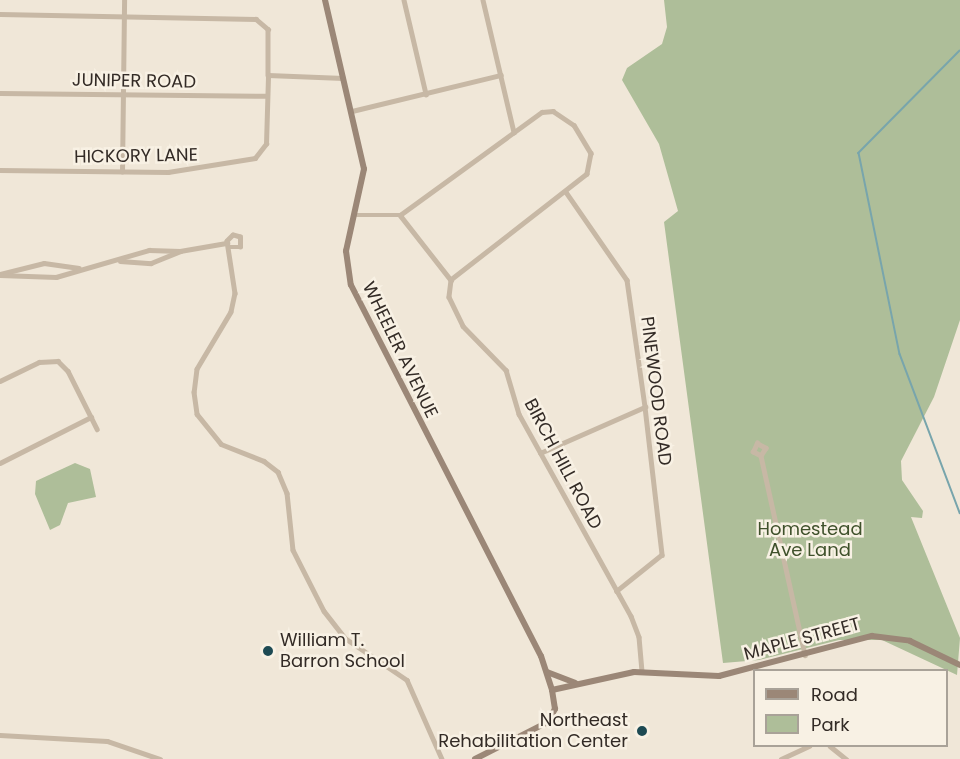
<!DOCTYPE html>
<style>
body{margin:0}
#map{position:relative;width:960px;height:759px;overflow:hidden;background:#f0e7d8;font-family:Poppins,sans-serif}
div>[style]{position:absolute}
.green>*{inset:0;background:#aebe99}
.stream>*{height:1.5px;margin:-0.75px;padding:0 0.75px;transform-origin:0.75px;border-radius:0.75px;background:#78a5ac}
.street>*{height:4.5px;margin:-2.25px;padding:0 2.25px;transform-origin:2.25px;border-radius:2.25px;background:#c7b8a5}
.secondary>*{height:6px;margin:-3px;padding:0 3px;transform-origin:3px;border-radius:3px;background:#9b8777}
.dots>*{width:16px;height:16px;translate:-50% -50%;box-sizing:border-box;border:3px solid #f8f1e4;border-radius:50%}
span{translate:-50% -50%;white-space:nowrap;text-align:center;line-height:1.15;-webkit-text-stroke:5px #f8f1e4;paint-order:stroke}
.street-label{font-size:18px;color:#332b26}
.park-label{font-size:18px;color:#3f512b}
.poi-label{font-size:18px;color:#332b26}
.left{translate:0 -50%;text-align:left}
.right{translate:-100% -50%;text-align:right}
.legend{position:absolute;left:753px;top:669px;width:195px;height:78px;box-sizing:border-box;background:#f8f1e4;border:2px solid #a9a298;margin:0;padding:8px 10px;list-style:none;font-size:18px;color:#332b26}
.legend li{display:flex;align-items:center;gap:12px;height:30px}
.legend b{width:30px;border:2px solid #a9a298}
</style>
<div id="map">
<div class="green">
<div style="clip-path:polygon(664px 0,960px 0,960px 320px,934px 397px,901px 461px,902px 480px,923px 511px,922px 518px,911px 517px,960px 638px,957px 675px,882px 640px,839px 640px,759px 660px,723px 663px,664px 222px,678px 211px,659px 144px,622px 80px,627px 68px,662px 44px,667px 27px)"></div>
<div style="clip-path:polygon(75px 463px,90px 469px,96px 497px,68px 503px,60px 525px,50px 530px,35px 494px,36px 481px)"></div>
</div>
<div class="stream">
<div style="left:960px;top:51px;width:144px;rotate:134.7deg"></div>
<div style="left:859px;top:153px;width:205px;rotate:78.5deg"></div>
<div style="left:900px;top:354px;width:170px;rotate:69.3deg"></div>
</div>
<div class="street">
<div style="left:404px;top:0;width:97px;rotate:76.8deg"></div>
<div style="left:483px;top:0;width:136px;rotate:76.8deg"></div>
<div style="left:0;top:14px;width:256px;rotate:1.1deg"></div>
<div style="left:256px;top:19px;width:16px;rotate:40deg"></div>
<div style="left:268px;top:29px;width:46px;rotate:90deg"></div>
<div style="left:268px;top:75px;width:75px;rotate:2.3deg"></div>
<div style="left:0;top:93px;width:267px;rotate:0.6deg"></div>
<div style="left:352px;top:111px;width:153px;rotate:-13.6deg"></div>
<div style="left:0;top:170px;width:168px;rotate:0.7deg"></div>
<div style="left:168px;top:172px;width:88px;rotate:-9.1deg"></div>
<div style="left:255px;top:158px;width:18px;rotate:-52deg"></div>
<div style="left:266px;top:144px;width:69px;rotate:-88.3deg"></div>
<div style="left:122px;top:172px;width:172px;rotate:-89.3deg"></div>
<div style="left:566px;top:192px;width:107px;rotate:55.3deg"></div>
<div style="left:627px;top:280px;width:128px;rotate:81.9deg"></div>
<div style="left:645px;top:407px;width:149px;rotate:83.4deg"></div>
<div style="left:662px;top:555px;width:58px;rotate:141.3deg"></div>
<div style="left:357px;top:215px;width:43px"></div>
<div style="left:400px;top:215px;width:83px;rotate:51.9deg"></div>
<div style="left:400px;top:215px;width:175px;rotate:-36deg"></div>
<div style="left:542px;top:112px;width:11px;rotate:-5deg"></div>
<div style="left:553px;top:111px;width:25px;rotate:34deg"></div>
<div style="left:574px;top:125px;width:33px;rotate:59deg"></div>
<div style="left:591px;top:153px;width:21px;rotate:101deg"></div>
<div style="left:587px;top:174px;width:172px;rotate:142.1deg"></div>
<div style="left:229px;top:247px;width:11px"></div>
<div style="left:240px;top:247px;width:10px;rotate:-90deg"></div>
<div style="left:240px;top:237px;width:7px;rotate:-164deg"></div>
<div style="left:233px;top:235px;width:8px;rotate:135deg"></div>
<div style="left:227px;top:241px;width:53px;rotate:81.3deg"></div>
<div style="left:235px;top:293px;width:19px;rotate:102deg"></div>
<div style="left:231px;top:312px;width:66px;rotate:120.8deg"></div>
<div style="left:197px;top:369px;width:23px;rotate:97deg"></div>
<div style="left:194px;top:392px;width:22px;rotate:82deg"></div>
<div style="left:197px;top:414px;width:38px;rotate:51deg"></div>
<div style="left:221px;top:444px;width:46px;rotate:21.6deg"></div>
<div style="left:264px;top:461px;width:18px;rotate:38deg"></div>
<div style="left:278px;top:472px;width:23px;rotate:67deg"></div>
<div style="left:287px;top:493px;width:57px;rotate:84deg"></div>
<div style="left:293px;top:550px;width:68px;rotate:63.1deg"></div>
<div style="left:324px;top:611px;width:34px;rotate:52deg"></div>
<div style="left:345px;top:638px;width:75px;rotate:34.1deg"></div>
<div style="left:407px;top:680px;width:86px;rotate:66.1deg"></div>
<div style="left:120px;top:261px;width:31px;rotate:4deg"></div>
<div style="left:151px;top:263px;width:31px;rotate:-22deg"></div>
<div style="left:0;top:274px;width:45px;rotate:-14deg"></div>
<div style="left:44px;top:263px;width:35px;rotate:8deg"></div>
<div style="left:0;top:275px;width:56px;rotate:2deg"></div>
<div style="left:56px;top:277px;width:97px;rotate:-16.2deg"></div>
<div style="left:149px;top:250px;width:31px;rotate:2deg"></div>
<div style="left:180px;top:251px;width:48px;rotate:-9.7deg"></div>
<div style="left:451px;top:280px;width:17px;rotate:97deg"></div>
<div style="left:449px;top:297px;width:32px;rotate:64deg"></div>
<div style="left:463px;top:326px;width:62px;rotate:45.7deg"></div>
<div style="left:506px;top:370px;width:46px;rotate:73.5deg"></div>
<div style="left:519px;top:414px;width:231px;rotate:61deg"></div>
<div style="left:631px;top:616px;width:22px;rotate:69deg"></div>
<div style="left:639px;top:637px;width:34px;rotate:85deg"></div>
<div style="left:0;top:381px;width:43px;rotate:-26deg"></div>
<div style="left:39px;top:362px;width:19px;rotate:-3deg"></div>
<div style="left:58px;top:361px;width:14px;rotate:45deg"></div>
<div style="left:68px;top:371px;width:65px;rotate:63.4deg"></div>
<div style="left:540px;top:453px;width:115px;rotate:-23.7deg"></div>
<div style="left:761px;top:456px;width:9px;rotate:-153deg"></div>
<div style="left:753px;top:452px;width:10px;rotate:-66deg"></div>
<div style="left:757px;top:443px;width:10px;rotate:29deg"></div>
<div style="left:766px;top:448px;width:9px;rotate:122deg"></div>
<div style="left:761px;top:456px;width:204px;rotate:77.5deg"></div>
<div style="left:0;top:463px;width:102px;rotate:-26.8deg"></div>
<div style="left:0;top:735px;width:107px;rotate:3.2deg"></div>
<div style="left:107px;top:741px;width:56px;rotate:18.8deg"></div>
<div style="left:830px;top:746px;width:21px;rotate:39deg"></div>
<div style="left:781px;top:759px;width:31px;rotate:-25deg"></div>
</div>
<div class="secondary">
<div style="left:325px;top:0;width:173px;rotate:77deg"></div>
<div style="left:364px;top:169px;width:84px;rotate:102.4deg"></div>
<div style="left:346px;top:251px;width:34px;rotate:82deg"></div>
<div style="left:351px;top:285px;width:417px;rotate:62.9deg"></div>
<div style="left:541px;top:656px;width:36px;rotate:72deg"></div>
<div style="left:547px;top:672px;width:30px;rotate:21deg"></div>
<div style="left:475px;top:759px;width:82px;rotate:-26.9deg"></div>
<div style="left:548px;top:722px;width:15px;rotate:-62deg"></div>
<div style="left:555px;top:709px;width:19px;rotate:-99deg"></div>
<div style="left:552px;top:690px;width:84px;rotate:-12.4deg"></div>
<div style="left:634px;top:672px;width:85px;rotate:2.7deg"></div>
<div style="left:719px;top:676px;width:158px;rotate:-14.7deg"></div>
<div style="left:872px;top:636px;width:38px;rotate:7deg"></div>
<div style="left:910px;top:641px;width:55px;rotate:25.6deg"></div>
</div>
<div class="dots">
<div style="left:268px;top:651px;background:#1d4a53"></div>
<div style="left:642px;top:731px;background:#1d4a53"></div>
</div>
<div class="street-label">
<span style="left:134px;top:81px;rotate:1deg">JUNIPER ROAD</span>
<span style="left:136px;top:156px;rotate:-1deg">HICKORY LANE</span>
<span style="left:400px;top:350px;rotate:64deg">WHEELER AVENUE</span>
<span style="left:656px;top:391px;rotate:83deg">PINEWOOD ROAD</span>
<span style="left:563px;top:464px;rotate:62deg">BIRCH HILL ROAD</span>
<span style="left:802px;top:639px;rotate:-15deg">MAPLE STREET</span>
</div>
<div class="park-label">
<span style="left:810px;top:540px">Homestead<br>Ave Land</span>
</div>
<div class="poi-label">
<span class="left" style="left:280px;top:651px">William T.<br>Barron School</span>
<span class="right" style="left:628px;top:731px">Northeast<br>Rehabilitation Center</span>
</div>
<ul class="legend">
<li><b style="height:8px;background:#9b8777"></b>Road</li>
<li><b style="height:16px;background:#aebe99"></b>Park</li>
</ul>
</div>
